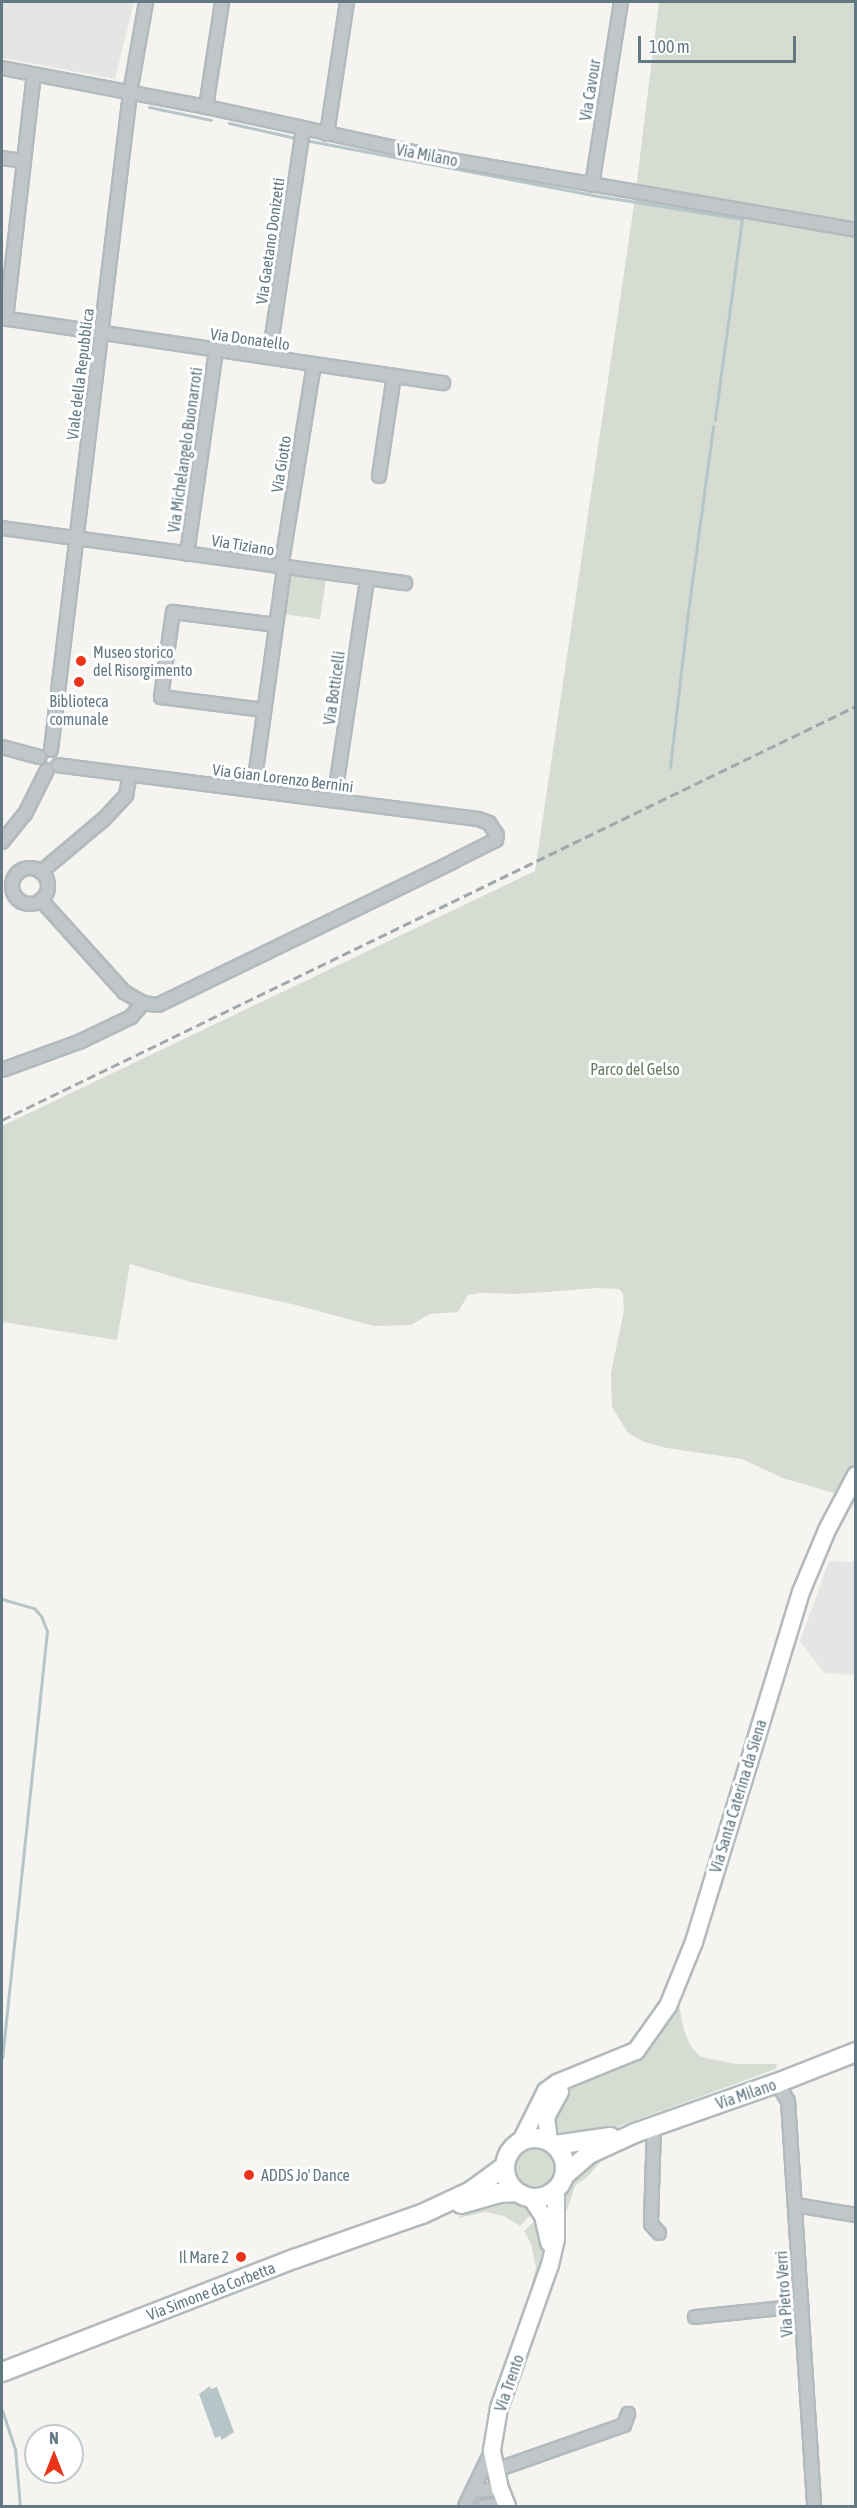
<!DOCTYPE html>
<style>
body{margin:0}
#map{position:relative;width:857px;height:2508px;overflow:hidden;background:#f5f4f0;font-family:"Asap Condensed",sans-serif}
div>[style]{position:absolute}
.built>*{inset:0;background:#e5e6e4}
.green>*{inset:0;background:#d6dcd1}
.round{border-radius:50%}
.water>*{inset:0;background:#b6c5c8}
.stream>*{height:3px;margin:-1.5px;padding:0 1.5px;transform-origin:1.5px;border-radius:1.5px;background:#b6c5c8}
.roads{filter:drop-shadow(2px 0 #b3babd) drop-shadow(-2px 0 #b3babd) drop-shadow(0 2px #b3babd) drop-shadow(0 -2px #b3babd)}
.street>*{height:12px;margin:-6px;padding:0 6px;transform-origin:6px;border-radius:6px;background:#c1c6c8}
.street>.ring{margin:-6px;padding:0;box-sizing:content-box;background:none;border:12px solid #c1c6c8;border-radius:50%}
.secondary>*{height:16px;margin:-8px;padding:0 8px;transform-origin:8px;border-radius:8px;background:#fff}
.primary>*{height:18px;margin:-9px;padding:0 9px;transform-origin:9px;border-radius:9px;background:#fff}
.primary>.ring{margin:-9px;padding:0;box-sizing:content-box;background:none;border:18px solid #fff;border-radius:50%}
.rail>*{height:3px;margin-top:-1.5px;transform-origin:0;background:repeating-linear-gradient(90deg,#9fa8ac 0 9px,transparent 0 13.5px)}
.dots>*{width:16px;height:16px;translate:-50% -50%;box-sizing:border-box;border:3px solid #fff;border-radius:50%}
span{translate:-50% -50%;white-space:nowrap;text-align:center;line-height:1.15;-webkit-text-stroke:6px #fff;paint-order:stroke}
.street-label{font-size:16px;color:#627883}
.poi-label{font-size:16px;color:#627883}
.left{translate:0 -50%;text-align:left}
.right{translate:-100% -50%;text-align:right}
.park-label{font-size:16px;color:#697a61}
.frame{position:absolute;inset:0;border:3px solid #627883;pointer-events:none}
.north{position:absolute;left:24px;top:2424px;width:60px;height:60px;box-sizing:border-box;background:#fff;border:2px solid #c0c9cd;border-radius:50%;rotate:0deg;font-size:16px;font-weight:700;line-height:24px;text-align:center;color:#627883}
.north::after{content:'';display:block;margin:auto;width:21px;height:27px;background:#eb351a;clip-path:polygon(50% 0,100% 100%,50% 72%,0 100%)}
.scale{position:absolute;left:638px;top:36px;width:158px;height:27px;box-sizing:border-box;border:3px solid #627883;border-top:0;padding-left:8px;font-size:18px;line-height:21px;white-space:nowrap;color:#627883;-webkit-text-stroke:4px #fff;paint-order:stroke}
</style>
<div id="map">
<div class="built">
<div style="clip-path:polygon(2px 2px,134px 2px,115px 79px,2px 58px)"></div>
<div style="clip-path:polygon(829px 1561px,855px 1562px,855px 1675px,824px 1673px,800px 1641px)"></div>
</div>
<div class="green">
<div style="clip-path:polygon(659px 2px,855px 2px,856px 1460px,844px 1483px,834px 1493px,783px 1478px,742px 1459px,667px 1448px,644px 1442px,628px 1433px,612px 1407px,611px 1373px,624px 1310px,623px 1294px,619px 1289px,598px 1288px,518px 1294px,480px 1293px,468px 1295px,458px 1312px,430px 1314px,411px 1325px,374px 1326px,292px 1304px,191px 1282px,130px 1264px,117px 1340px,2px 1322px,2px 1126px,535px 871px,634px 205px)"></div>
<div style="clip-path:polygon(288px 575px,326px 580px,320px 619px,282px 614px)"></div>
<div style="clip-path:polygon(679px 2004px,683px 2027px,690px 2045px,701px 2057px,736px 2064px,777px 2064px,776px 2069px,617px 2127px,570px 2139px,556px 2136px,553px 2112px,569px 2090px,578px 2083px,635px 2062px,653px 2044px)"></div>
<div class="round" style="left:515px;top:2147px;width:40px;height:40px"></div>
<div style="clip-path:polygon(608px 2153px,588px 2176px,575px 2186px,567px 2210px,561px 2210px,561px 2199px,573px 2176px,578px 2170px)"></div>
<div style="clip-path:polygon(512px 2199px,525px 2203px,532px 2214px,520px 2226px,504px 2216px,485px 2212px,458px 2218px,462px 2213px,498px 2200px)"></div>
<div style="clip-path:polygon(537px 2219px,543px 2262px,527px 2305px,536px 2267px,531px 2244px,524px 2231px)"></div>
</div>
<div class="water">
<div style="clip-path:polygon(210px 2386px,211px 2389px,217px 2387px,234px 2432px,222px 2440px,220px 2436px,215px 2438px,199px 2394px)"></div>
</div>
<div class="stream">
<div style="left:149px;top:107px;width:63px;rotate:11.8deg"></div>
<div style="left:229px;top:123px;width:68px;rotate:12.8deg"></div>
<div style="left:305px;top:140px;width:292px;rotate:10.8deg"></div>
<div style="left:592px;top:195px;width:152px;rotate:9.1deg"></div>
<div style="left:742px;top:219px;width:202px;rotate:97.7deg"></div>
<div style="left:670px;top:767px;width:156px;rotate:-83.4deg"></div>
<div style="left:688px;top:612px;width:188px;rotate:-82.3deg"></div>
<div style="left:2px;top:1599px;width:33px;rotate:16deg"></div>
<div style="left:34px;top:1608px;width:11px;rotate:49deg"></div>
<div style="left:41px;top:1616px;width:16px;rotate:68deg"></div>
<div style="left:47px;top:1631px;width:429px;rotate:96deg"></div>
<div style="left:2px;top:2410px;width:41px;rotate:71.6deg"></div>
<div style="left:15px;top:2449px;width:57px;rotate:85deg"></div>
</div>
<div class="roads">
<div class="street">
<div style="left:2px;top:68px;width:208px;rotate:10.8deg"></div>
<div style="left:206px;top:107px;width:246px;rotate:12.2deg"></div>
<div style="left:446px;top:159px;width:416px;rotate:9.8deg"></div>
<div style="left:206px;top:107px;width:106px;rotate:-81.3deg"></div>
<div style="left:327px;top:134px;width:134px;rotate:-81.4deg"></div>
<div style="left:2px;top:158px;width:22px;rotate:8deg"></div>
<div style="left:592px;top:185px;width:185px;rotate:-81deg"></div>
<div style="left:2px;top:318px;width:446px;rotate:8.4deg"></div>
<div style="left:6px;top:319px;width:246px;rotate:-83.5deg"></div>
<div style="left:269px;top:357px;width:231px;rotate:-81.5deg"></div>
<div style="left:379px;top:476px;width:101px;rotate:-81.5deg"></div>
<div style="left:2px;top:528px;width:407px;rotate:7.8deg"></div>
<div style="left:187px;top:554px;width:206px;rotate:-81.9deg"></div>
<div style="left:281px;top:568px;width:206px;rotate:-80.8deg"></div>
<div style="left:264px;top:710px;width:104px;rotate:-172.8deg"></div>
<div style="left:161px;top:697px;width:86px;rotate:-82deg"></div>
<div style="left:173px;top:612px;width:104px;rotate:7.2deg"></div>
<div style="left:2px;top:747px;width:39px;rotate:15deg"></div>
<div style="left:51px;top:750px;width:662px;rotate:-83.14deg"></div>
<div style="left:130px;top:93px;width:92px;rotate:-80deg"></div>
<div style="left:255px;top:778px;width:212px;rotate:-82.1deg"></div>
<div style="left:334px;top:801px;width:224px;rotate:-81.5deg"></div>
<div style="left:2px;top:842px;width:36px;rotate:-51deg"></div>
<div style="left:25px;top:814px;width:49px;rotate:-63.4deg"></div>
<div class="ring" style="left:12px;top:868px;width:24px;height:24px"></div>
<div style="left:41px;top:872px;width:82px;rotate:-40.1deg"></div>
<div style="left:104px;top:819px;width:33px;rotate:-47deg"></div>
<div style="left:126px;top:795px;width:20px;rotate:-79deg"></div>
<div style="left:41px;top:900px;width:124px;rotate:47.9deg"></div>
<div style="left:124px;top:992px;width:22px;rotate:30deg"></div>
<div style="left:143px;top:1003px;width:15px;rotate:8deg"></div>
<div style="left:158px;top:1005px;width:329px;rotate:-25.9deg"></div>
<div style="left:454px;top:861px;width:47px;rotate:-26.6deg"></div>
<div style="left:496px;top:840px;width:5px;rotate:-79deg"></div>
<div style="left:497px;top:835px;width:14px;rotate:-124deg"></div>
<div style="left:489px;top:823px;width:12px;rotate:-160deg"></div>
<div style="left:478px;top:819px;width:423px;rotate:-172.7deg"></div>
<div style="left:2px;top:1070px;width:82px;rotate:-20deg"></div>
<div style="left:79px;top:1042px;width:58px;rotate:-25.7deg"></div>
<div style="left:131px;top:1017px;width:18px;rotate:-49deg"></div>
<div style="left:777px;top:2083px;width:21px;rotate:59deg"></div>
<div style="left:788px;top:2101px;width:406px;rotate:86.3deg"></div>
<div style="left:654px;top:2126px;width:98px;rotate:91.8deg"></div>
<div style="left:651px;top:2224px;width:12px;rotate:48deg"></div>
<div style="left:795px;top:2205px;width:62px;rotate:9.3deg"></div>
<div style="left:695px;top:2317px;width:107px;rotate:-5.9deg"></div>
<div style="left:496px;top:2470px;width:136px;rotate:-19.4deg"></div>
<div style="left:624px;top:2425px;width:12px;rotate:-70deg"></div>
<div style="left:474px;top:2491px;width:26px;rotate:-4deg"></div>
<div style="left:465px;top:2506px;width:62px;rotate:-64.3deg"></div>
<div style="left:484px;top:2506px;width:22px;rotate:-3deg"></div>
</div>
<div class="secondary">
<div style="left:521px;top:2141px;width:56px;rotate:-63.4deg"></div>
<div style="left:546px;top:2091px;width:14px;rotate:-36deg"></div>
<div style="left:557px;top:2083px;width:85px;rotate:-22.1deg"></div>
<div style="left:636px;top:2051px;width:55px;rotate:-54.6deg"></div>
<div style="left:668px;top:2006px;width:69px;rotate:-67.9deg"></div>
<div style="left:694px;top:1942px;width:366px;rotate:-73deg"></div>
<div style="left:801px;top:1592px;width:67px;rotate:-67.2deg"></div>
<div style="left:827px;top:1530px;width:62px;rotate:-62.2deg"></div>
<div style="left:549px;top:2141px;width:24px;rotate:-97deg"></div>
<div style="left:546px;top:2117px;width:29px;rotate:-61deg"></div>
<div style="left:531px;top:2198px;width:22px;rotate:56deg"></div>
<div style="left:543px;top:2216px;width:28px;rotate:77deg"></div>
<div style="left:507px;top:2506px;width:18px;rotate:-112deg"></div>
<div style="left:500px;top:2489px;width:40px;rotate:-102deg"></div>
<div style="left:492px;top:2450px;width:43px;rotate:-80.5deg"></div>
<div style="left:499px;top:2408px;width:152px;rotate:-70.4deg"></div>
<div style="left:550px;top:2265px;width:27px;rotate:-77deg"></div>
<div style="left:556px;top:2239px;width:49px;rotate:-90deg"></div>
</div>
<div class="primary">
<div class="ring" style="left:505px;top:2138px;width:42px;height:42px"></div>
<div style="left:555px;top:2145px;width:56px;rotate:-8.3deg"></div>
<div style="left:565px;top:2175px;width:32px;rotate:-41deg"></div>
<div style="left:589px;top:2154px;width:51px;rotate:-24.5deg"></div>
<div style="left:635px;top:2133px;width:151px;rotate:-19.4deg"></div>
<div style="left:777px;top:2083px;width:85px;rotate:-21.4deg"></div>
<div style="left:461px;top:2204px;width:40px;rotate:-16deg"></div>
<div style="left:499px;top:2193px;width:18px;rotate:-3deg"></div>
<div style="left:2px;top:2372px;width:313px;rotate:-21.2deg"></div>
<div style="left:294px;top:2259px;width:136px;rotate:-19.4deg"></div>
<div style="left:422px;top:2214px;width:54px;rotate:-25.1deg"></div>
<div style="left:471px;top:2191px;width:42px;rotate:-36.3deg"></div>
</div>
</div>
<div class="rail">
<div style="left:2px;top:1120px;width:949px;rotate:-25.86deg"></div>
</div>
<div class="dots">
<div style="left:81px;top:661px;background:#eb351a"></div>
<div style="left:79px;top:682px;background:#eb351a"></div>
<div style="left:249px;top:2175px;background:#eb351a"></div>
<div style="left:241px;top:2257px;background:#eb351a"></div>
</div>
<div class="street-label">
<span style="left:590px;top:90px;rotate:-81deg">Via Cavour</span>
<span style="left:427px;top:155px;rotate:11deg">Via Milano</span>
<span style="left:270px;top:241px;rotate:-82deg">Via Gaetano Donizetti</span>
<span style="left:250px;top:339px;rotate:8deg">Via Donatello</span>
<span style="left:80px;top:374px;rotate:-83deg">Viale della Repubblica</span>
<span style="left:185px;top:450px;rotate:-82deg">Via Michelangelo Buonarroti</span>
<span style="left:281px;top:464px;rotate:-81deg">Via Giotto</span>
<span style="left:243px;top:545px;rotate:9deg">Via Tiziano</span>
<span style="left:334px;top:688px;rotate:-82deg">Via Botticelli</span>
<span style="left:283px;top:778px;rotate:7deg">Via Gian Lorenzo Bernini</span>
<span style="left:738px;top:1796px;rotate:-73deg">Via Santa Caterina da Siena</span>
<span style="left:746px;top:2094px;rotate:-19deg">Via Milano</span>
<span style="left:211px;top:2291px;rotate:-21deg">Via Simone da Corbetta</span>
<span style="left:784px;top:2294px;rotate:-94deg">Via Pietro Verri</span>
<span style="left:509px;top:2383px;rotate:-71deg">Via Trento</span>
</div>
<div class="poi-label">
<span class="left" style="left:93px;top:661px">Museo storico<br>del Risorgimento</span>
<span style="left:79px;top:710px">Biblioteca<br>comunale</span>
<span class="left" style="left:261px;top:2175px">ADDS Jo' Dance</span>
<span class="right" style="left:229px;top:2257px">Il Mare 2</span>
</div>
<div class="park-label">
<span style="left:635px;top:1069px">Parco del Gelso</span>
</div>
<div class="frame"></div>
<div class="north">N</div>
<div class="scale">100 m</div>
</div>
